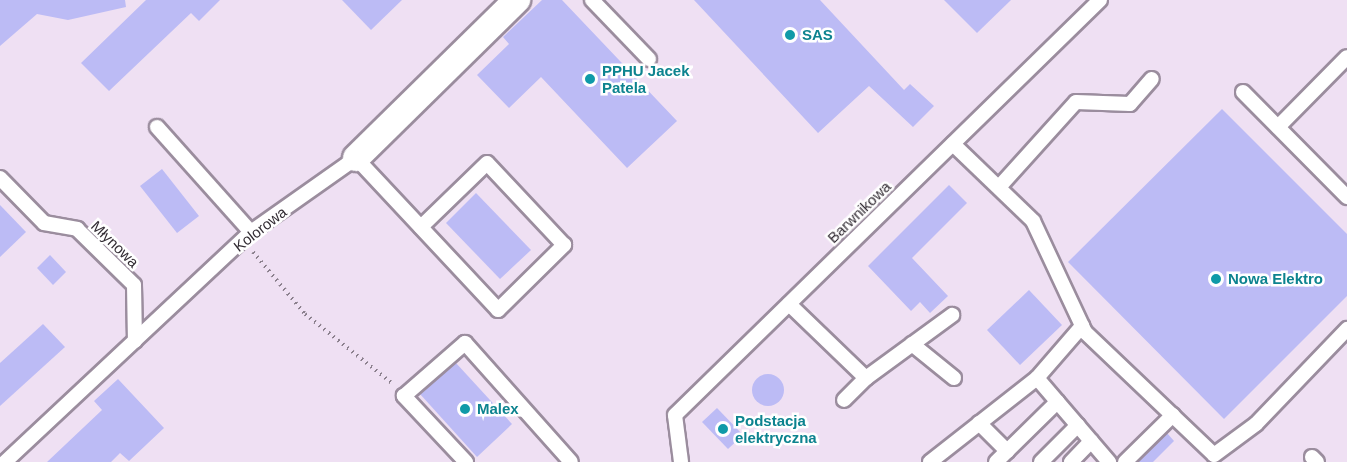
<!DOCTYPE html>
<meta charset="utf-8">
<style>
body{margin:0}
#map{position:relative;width:1347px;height:462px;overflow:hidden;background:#efe0f3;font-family:Arial,sans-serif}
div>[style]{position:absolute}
.building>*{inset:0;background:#bcbbf5}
.round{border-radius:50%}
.path>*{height:4px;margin-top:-2px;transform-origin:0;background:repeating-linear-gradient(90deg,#8b808d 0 1.5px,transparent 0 6px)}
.roads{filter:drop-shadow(2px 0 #9b8d9e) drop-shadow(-2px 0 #9b8d9e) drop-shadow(0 2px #9b8d9e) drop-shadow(0 -2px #9b8d9e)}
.lane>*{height:14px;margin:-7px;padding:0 7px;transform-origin:7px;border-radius:7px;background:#fff}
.street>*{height:26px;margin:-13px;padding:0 13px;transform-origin:13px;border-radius:13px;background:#fff}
.dots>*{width:16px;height:16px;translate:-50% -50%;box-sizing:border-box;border:3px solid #fff;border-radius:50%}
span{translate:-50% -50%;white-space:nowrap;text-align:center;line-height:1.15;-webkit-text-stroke:5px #fff;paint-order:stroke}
.culture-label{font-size:15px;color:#0d838f;font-weight:700}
.left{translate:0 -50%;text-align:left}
.street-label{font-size:15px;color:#322c33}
</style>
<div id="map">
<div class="building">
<div style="clip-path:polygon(0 0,125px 0,126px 7px,68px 20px,37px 14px,0 46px)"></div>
<div style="clip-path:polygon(146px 0,220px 0,199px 21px,191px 13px,109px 91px,81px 63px)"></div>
<div style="clip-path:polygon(342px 0,402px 0,371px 30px)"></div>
<div style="clip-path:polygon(542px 0,562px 0,677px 121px,627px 168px,541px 77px,509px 108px,477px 75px,509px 44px,503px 37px)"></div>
<div style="clip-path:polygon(694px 0,820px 0,904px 90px,910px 84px,934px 106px,913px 127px,869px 86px,818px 133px)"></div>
<div style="clip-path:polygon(944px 0,1011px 0,977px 33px)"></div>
<div style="clip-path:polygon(1222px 109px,1347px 234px,1347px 296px,1224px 419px,1068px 262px)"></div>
<div style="clip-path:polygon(162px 169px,199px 216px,177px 233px,140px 186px)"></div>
<div style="clip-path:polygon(949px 185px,967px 203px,912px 258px,948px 296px,930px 313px,920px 302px,911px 311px,868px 266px)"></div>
<div style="clip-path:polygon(476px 193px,531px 250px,500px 279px,446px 223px)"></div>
<div style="clip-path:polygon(0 205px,26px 232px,0 257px)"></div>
<div style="clip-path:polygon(50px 255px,66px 272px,53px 285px,37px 268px)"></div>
<div style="clip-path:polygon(1029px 290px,1062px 325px,1020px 365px,987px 330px)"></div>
<div style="clip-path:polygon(43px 324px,65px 347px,0 406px,0 363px)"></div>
<div style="clip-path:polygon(456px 363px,512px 424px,477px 457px,420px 394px)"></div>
<div class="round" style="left:752px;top:374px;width:32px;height:32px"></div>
<div style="clip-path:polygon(118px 379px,164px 428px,129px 461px,120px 453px,111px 462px,47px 462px,102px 410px,94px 401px)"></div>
<div style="clip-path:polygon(717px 408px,743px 435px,728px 449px,702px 422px)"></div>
<div style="clip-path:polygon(1167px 433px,1174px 441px,1153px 462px,1138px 462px)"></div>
</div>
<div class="path">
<div style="left:253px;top:252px;width:81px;rotate:50deg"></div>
<div style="left:305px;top:314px;width:112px;rotate:38.5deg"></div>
</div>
<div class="roads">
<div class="lane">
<div style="left:592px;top:0;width:82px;rotate:46deg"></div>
<div style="left:1243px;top:92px;width:148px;rotate:45.3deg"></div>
<div style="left:157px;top:127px;width:141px;rotate:48.2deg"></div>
<div style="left:1278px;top:127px;width:98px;rotate:-45.4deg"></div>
<div style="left:953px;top:144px;width:111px;rotate:43.9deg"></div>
<div style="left:1033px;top:221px;width:123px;rotate:64.9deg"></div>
<div style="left:1085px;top:332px;width:178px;rotate:43.6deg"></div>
<div style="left:1214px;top:455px;width:52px;rotate:-36.4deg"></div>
<div style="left:1256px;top:424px;width:132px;rotate:-46.2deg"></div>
<div style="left:0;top:178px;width:63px;rotate:45.6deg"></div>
<div style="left:44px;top:223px;width:34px;rotate:10deg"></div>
<div style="left:77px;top:229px;width:80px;rotate:44.5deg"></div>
<div style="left:134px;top:285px;width:56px;rotate:89deg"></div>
<div style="left:1000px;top:186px;width:113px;rotate:-47.9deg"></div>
<div style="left:1076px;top:102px;width:54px;rotate:2.1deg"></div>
<div style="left:1130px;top:104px;width:33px;rotate:-49deg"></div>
<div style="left:789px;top:304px;width:107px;rotate:43.9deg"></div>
<div style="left:866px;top:378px;width:31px;rotate:135deg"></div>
<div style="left:912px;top:344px;width:54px;rotate:39deg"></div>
<div style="left:866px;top:378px;width:107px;rotate:-36.2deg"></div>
<div style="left:1037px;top:378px;width:111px;rotate:49.4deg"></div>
<div style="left:979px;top:423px;width:40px;rotate:45deg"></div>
<div style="left:1312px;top:457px;width:7px;rotate:45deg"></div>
<div style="left:5px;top:462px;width:337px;rotate:-43.1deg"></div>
<div style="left:251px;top:232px;width:128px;rotate:-35.2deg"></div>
<div style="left:356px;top:158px;width:208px;rotate:46.9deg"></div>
<div style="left:498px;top:310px;width:93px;rotate:-44.6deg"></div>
<div style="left:564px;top:245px;width:112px;rotate:-133.2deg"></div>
<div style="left:487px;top:163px;width:92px;rotate:135.9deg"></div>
<div style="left:466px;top:462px;width:91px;rotate:-133.2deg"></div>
<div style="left:404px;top:396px;width:81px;rotate:-41deg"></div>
<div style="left:465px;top:343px;width:159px;rotate:48.3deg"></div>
<div style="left:681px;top:462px;width:47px;rotate:-97.3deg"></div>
<div style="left:675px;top:415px;width:594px;rotate:-44.32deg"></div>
<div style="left:930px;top:462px;width:136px;rotate:-38.1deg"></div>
<div style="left:1037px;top:378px;width:69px;rotate:-49.1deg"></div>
<div style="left:996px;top:462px;width:86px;rotate:-44.5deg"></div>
<div style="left:1041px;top:462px;width:52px;rotate:-45deg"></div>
<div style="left:1071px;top:462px;width:29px;rotate:-46deg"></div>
<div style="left:1125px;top:462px;width:67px;rotate:-44.4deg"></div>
</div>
<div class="street">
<div style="left:356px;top:158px;width:226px;rotate:-44.5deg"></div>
</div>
</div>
<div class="dots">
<div style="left:790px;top:35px;background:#0f9aa8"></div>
<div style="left:590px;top:79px;background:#0f9aa8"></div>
<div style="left:1216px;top:279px;background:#0f9aa8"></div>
<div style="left:465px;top:409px;background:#0f9aa8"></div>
<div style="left:723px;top:429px;background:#0f9aa8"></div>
</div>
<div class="culture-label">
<span class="left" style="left:802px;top:35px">SAS</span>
<span class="left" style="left:602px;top:79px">PPHU Jacek<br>Patela</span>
<span class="left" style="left:1228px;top:279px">Nowa Elektro</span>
<span class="left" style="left:477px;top:409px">Malex</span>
<span class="left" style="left:735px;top:429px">Podstacja<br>elektryczna</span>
</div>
<div class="street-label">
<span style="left:859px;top:212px;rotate:-44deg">Barwnikowa</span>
<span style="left:260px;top:229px;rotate:-38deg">Kolorowa</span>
<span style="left:115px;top:244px;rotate:44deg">Młynowa</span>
</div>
</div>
